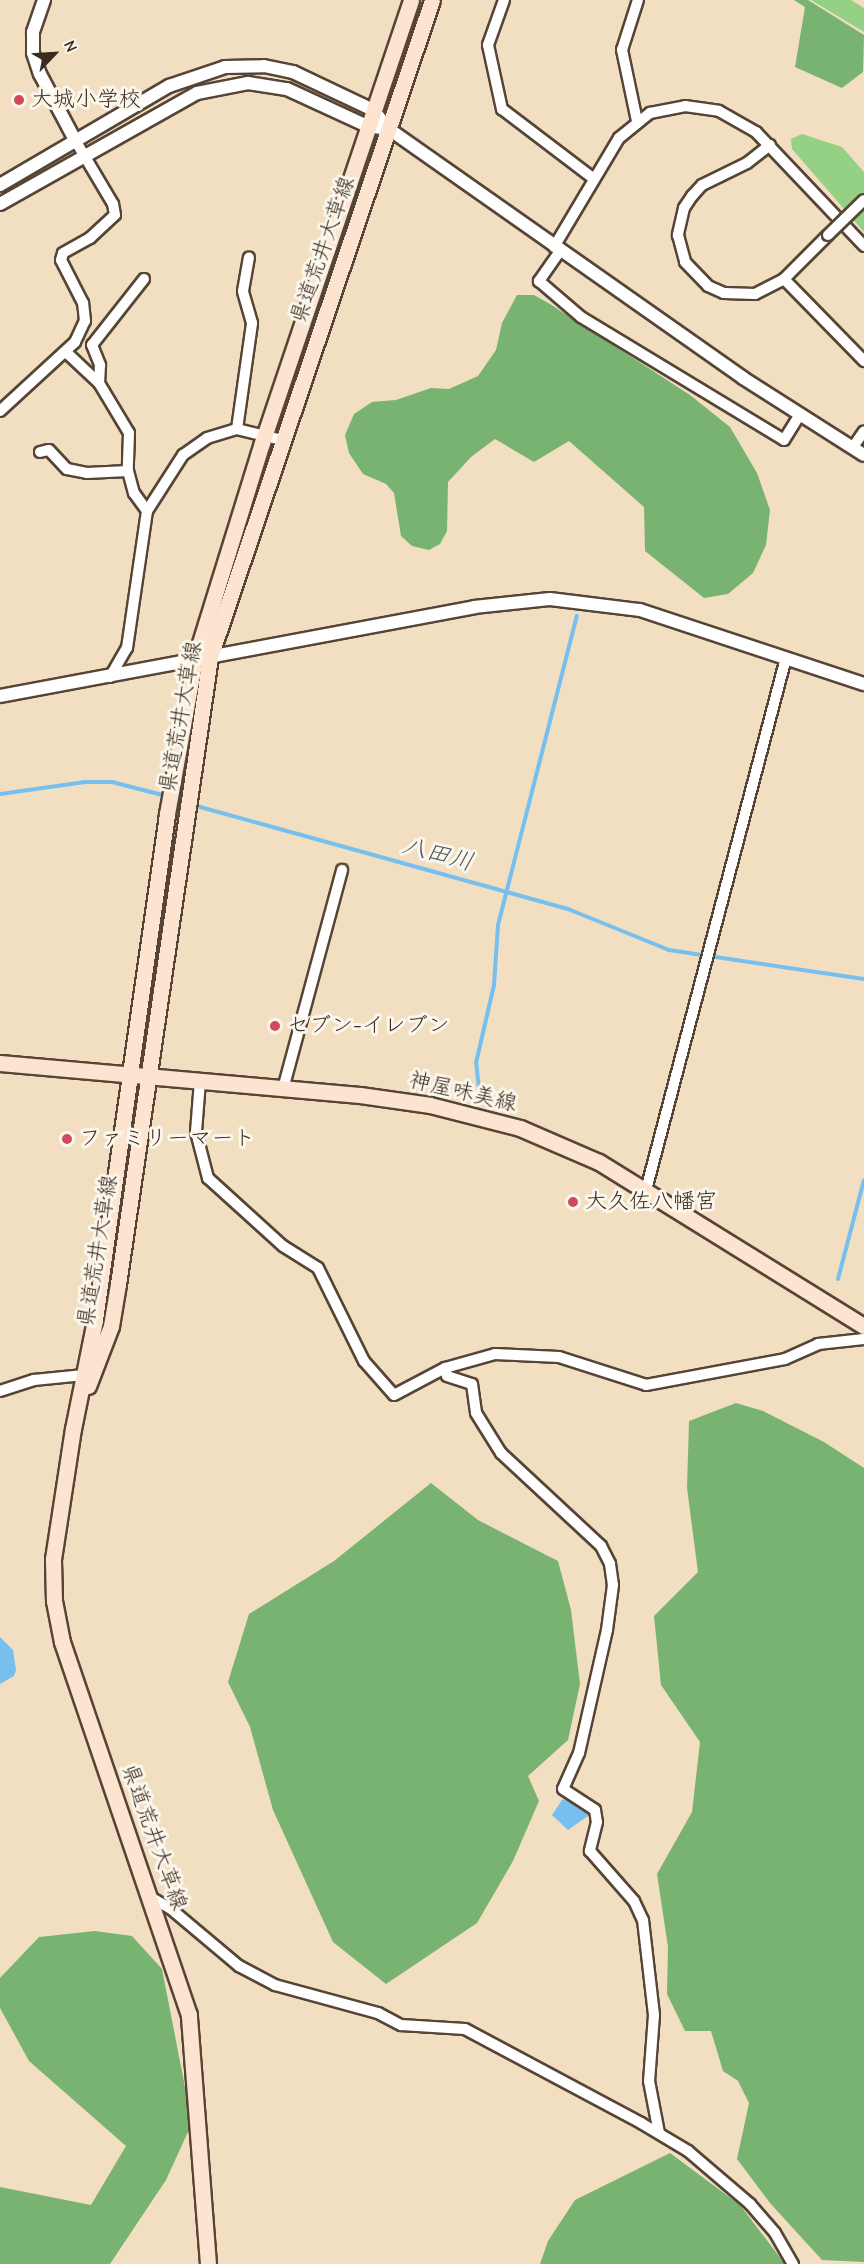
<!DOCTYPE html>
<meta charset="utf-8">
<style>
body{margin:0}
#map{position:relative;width:864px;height:2264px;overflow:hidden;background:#f2dec1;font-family:"Comic Neue","Klee One",sans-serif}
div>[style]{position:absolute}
.green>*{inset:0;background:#95d185}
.forest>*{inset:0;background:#78b372}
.water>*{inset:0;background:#77bfef}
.stream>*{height:4px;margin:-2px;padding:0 2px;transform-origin:2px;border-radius:2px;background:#77bfef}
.roads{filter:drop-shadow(2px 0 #564536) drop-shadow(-2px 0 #564536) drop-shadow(0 2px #564536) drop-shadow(0 -2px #564536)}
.minor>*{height:10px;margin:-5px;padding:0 5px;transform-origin:5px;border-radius:5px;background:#fff}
.tertiary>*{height:12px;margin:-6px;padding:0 6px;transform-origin:6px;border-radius:6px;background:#fff}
.secondary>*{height:15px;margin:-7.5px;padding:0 7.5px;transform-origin:7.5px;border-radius:7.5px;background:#fde4d1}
.bridges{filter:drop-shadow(2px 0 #564536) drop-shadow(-2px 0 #564536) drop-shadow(0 2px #564536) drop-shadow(0 -2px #564536)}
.minor-bridge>*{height:10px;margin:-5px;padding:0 5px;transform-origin:5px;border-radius:5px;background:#fff}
.dots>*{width:16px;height:16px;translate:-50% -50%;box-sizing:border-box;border:3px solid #fbf7ec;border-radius:50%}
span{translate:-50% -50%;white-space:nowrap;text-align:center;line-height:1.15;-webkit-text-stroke:6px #fbf7ec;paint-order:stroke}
.poi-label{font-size:22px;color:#3b2a1e}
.left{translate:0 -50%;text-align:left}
.street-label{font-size:22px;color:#3b2a1e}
.water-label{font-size:24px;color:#4d575d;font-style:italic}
.north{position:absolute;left:24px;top:24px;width:60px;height:60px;-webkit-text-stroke:4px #fbf7ec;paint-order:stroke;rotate:65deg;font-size:16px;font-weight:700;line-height:24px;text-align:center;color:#3b2a1e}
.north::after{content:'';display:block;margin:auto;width:21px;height:27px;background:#3b2a1e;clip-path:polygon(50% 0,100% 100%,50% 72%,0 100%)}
</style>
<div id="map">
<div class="green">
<div style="clip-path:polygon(811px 0,851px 0,864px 8px,864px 32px)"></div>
<div style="clip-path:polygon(802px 134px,842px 147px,864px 172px,864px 232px,792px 149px,791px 139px)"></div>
</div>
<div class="forest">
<div style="clip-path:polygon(794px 0,808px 0,864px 35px,863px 72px,842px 88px,795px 67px,805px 7px)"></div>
<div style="clip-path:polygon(517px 295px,534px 295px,550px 304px,690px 395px,730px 427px,757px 473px,770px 510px,766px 545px,753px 573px,728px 594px,704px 598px,645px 551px,644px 507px,569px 441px,534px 462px,495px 439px,471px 457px,448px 482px,447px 531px,440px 544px,429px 550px,412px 546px,401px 536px,394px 493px,386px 484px,363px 474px,349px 453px,345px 435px,354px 414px,372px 402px,396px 400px,431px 388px,449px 389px,478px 376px,496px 350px,502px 323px)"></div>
<div style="clip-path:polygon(736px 1403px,763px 1411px,824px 1442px,864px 1468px,864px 2262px,822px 2260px,770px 2203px,737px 2159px,749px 2103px,738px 2081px,723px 2071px,711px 2031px,685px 2031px,667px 1994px,668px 1947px,657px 1874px,692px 1812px,700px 1742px,661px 1685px,654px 1616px,698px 1572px,687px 1488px,689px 1421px)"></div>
<div style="clip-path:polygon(431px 1483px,478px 1520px,558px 1561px,571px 1610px,580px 1684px,568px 1740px,528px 1776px,539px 1801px,513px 1861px,477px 1923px,386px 1984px,333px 1942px,273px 1810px,250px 1727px,228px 1682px,249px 1614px,334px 1561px)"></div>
<div style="clip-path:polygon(95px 1931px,132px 1936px,162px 1969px,192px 2123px,166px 2180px,110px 2264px,0 2264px,0 2187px,91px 2205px,126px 2146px,29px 2061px,0 2008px,0 1978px,39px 1937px)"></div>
<div style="clip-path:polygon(670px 2153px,740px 2205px,785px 2264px,540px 2264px,548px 2241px,575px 2200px)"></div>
</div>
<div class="water">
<div style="clip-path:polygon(0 1637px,13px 1650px,16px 1670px,14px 1676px,0 1684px)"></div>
<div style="clip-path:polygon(570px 1798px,592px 1813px,568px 1830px,552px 1815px,562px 1800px)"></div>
</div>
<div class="stream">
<div style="left:0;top:794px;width:86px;rotate:-8deg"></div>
<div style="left:85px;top:782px;width:27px"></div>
<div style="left:112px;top:782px;width:56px;rotate:14.5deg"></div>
<div style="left:193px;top:805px;width:389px;rotate:15.5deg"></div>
<div style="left:568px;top:909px;width:109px;rotate:22.1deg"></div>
<div style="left:669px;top:950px;width:197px;rotate:8.5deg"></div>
<div style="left:480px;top:1099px;width:36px;rotate:-96deg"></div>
<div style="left:476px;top:1063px;width:80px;rotate:-77deg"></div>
<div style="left:494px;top:985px;width:60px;rotate:-86.2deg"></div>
<div style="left:498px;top:925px;width:319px;rotate:-75.7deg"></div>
<div style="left:838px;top:1279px;width:102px;rotate:-75.3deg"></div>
</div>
<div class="roads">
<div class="minor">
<div style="left:504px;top:0;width:48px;rotate:109.6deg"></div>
<div style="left:488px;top:45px;width:66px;rotate:77.7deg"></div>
<div style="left:502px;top:109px;width:114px;rotate:37.2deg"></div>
<div style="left:637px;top:121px;width:73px;rotate:-101.9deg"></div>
<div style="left:622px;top:50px;width:52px;rotate:-72.3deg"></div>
<div style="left:770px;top:145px;width:29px;rotate:142deg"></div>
<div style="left:747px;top:163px;width:50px;rotate:153.9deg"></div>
<div style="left:702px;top:185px;width:15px;rotate:132deg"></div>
<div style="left:692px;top:196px;width:14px;rotate:124deg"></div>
<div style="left:684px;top:208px;width:28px;rotate:103deg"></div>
<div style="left:678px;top:235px;width:28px;rotate:75deg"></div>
<div style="left:685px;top:262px;width:33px;rotate:46deg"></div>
<div style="left:708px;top:286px;width:17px;rotate:24deg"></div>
<div style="left:724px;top:293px;width:31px;rotate:2deg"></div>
<div style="left:755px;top:294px;width:33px;rotate:-27deg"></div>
<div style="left:784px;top:279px;width:62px;rotate:-45deg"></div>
<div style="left:554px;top:247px;width:127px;rotate:-59.2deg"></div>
<div style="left:619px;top:138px;width:40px;rotate:-39deg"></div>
<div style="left:650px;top:113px;width:36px;rotate:-11deg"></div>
<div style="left:685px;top:106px;width:34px;rotate:8deg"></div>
<div style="left:719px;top:111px;width:43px;rotate:29.6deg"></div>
<div style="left:756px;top:132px;width:157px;rotate:46.5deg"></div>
<div style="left:560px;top:251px;width:37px;rotate:125deg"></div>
<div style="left:539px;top:281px;width:55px;rotate:40.6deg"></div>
<div style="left:581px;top:317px;width:237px;rotate:31.2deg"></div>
<div style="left:784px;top:440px;width:31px;rotate:-58deg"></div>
<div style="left:144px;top:279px;width:84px;rotate:128.2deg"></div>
<div style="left:92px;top:345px;width:22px;rotate:68deg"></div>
<div style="left:100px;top:365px;width:18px;rotate:93deg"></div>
<div style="left:99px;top:383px;width:58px;rotate:59deg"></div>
<div style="left:129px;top:433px;width:38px;rotate:92deg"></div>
<div style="left:128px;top:471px;width:23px;rotate:75deg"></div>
<div style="left:134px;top:493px;width:22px;rotate:54deg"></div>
<div style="left:784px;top:279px;width:115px;rotate:45.7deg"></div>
<div style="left:67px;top:353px;width:44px;rotate:43.2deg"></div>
<div style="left:0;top:411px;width:102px;rotate:-42.6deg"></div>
<div style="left:75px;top:342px;width:23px;rotate:-65deg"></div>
<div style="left:85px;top:321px;width:18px;rotate:-96deg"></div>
<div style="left:83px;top:303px;width:48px;rotate:-117.1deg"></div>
<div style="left:61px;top:260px;width:7px;rotate:-74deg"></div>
<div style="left:63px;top:253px;width:31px;rotate:-29deg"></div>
<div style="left:90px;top:238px;width:34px;rotate:-43deg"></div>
<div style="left:115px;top:215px;width:11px;rotate:-100deg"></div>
<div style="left:113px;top:204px;width:74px;rotate:-120.7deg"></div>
<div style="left:237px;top:429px;width:107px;rotate:-81.9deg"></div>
<div style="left:252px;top:323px;width:33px;rotate:-106deg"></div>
<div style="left:243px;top:291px;width:34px;rotate:-80deg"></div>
<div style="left:853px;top:447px;width:19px;rotate:-55deg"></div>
<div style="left:40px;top:452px;width:9px;rotate:-13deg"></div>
<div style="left:49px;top:450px;width:26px;rotate:47deg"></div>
<div style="left:67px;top:469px;width:20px;rotate:11deg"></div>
<div style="left:87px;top:473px;width:41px;rotate:-2.8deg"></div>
<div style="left:110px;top:677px;width:34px;rotate:-60deg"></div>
<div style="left:127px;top:648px;width:138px;rotate:-81.7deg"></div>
<div style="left:147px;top:511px;width:67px;rotate:-57.3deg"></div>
<div style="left:183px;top:455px;width:29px;rotate:-35deg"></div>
<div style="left:207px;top:438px;width:31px;rotate:-17deg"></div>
<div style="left:237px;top:429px;width:46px;rotate:13.7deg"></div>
<div style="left:200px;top:1081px;width:51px;rotate:94.5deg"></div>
<div style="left:196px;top:1132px;width:48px;rotate:75.4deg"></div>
<div style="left:208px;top:1178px;width:101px;rotate:42.2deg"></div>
<div style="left:283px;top:1246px;width:41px;rotate:32.2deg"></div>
<div style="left:318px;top:1268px;width:104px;rotate:63.7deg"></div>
<div style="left:364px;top:1361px;width:45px;rotate:48.6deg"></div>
<div style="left:394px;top:1395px;width:58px;rotate:-27.9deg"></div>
<div style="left:445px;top:1368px;width:52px;rotate:-15.6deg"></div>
<div style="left:495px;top:1354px;width:64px;rotate:2.7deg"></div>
<div style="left:559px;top:1357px;width:91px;rotate:17.8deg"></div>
<div style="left:646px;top:1385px;width:141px;rotate:-10.6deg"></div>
<div style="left:785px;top:1359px;width:36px;rotate:-24deg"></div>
<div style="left:818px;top:1344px;width:46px;rotate:-6.2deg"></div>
<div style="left:283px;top:1089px;width:227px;rotate:-74.9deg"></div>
<div style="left:646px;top:1190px;width:550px;rotate:-75.26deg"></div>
<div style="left:445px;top:1368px;width:8px;rotate:76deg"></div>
<div style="left:447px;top:1376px;width:26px;rotate:18deg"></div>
<div style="left:472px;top:1384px;width:29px;rotate:82deg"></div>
<div style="left:476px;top:1413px;width:47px;rotate:58deg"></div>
<div style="left:501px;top:1453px;width:137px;rotate:42.9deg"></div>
<div style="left:601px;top:1546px;width:20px;rotate:63deg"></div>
<div style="left:610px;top:1564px;width:21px;rotate:82deg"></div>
<div style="left:613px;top:1585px;width:45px;rotate:97.6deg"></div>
<div style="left:607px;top:1630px;width:126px;rotate:102.8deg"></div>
<div style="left:579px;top:1753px;width:39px;rotate:114deg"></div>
<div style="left:563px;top:1789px;width:38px;rotate:33deg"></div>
<div style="left:595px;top:1810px;width:12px;rotate:81deg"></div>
<div style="left:597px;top:1822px;width:30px;rotate:104deg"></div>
<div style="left:590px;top:1851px;width:67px;rotate:48.7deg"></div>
<div style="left:634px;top:1901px;width:21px;rotate:65deg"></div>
<div style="left:643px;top:1920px;width:96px;rotate:83.4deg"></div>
<div style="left:654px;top:2015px;width:66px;rotate:94.3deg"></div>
<div style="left:649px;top:2081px;width:53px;rotate:79.1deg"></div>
<div style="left:0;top:1391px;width:36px;rotate:-18deg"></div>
<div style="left:34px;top:1380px;width:50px;rotate:-5.7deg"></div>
<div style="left:152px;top:1898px;width:22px;rotate:30deg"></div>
<div style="left:171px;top:1909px;width:89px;rotate:40deg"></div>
<div style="left:239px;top:1966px;width:41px;rotate:27.8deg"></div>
<div style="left:275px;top:1985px;width:107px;rotate:15.2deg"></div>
<div style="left:378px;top:2013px;width:26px;rotate:28deg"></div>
<div style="left:401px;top:2025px;width:64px;rotate:3.6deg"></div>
<div style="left:465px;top:2029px;width:200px;rotate:28.1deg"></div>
<div style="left:641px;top:2123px;width:55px;rotate:30.8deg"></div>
<div style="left:688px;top:2151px;width:82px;rotate:40.5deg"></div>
<div style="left:750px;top:2204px;width:38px;rotate:49deg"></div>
<div style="left:775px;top:2233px;width:36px;rotate:60deg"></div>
</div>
<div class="tertiary">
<div style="left:44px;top:0;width:34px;rotate:109deg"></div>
<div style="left:33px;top:32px;width:21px;rotate:90deg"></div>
<div style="left:33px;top:53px;width:22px;rotate:72deg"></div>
<div style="left:40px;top:74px;width:75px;rotate:62.1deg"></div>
<div style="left:0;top:185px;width:196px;rotate:-30.4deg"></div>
<div style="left:169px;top:86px;width:59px;rotate:-18.7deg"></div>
<div style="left:225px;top:67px;width:39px;rotate:-1deg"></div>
<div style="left:264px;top:66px;width:30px;rotate:12deg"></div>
<div style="left:293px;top:72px;width:89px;rotate:25.4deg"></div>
<div style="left:373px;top:110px;width:25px;rotate:50deg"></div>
<div style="left:0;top:204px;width:226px;rotate:-29.4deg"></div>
<div style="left:197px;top:93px;width:52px;rotate:-11.1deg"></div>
<div style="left:248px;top:83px;width:39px;rotate:9deg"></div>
<div style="left:287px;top:89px;width:88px;rotate:24.8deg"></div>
<div style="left:367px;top:126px;width:22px;rotate:8deg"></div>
<div style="left:389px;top:129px;width:433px;rotate:35.1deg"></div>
<div style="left:743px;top:378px;width:143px;rotate:32.5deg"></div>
<div style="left:0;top:696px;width:482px;rotate:-10.6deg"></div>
<div style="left:474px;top:607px;width:76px;rotate:-6deg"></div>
<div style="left:550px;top:599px;width:91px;rotate:7deg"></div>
<div style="left:640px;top:610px;width:236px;rotate:18.3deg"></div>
</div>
<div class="secondary">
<div style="left:0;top:1063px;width:361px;rotate:5.1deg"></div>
<div style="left:360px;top:1095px;width:71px;rotate:8.1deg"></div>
<div style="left:430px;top:1105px;width:93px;rotate:14.3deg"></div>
<div style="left:520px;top:1128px;width:86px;rotate:23.3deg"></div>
<div style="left:599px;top:1162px;width:312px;rotate:31.8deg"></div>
<div style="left:88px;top:1386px;width:64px;rotate:-69deg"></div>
<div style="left:111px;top:1326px;width:43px;rotate:-80.5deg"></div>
<div style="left:118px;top:1284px;width:634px;rotate:-81.65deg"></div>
<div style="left:210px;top:657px;width:693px;rotate:-71.33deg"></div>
<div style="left:208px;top:2264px;width:250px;rotate:-94.4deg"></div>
<div style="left:189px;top:2015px;width:394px;rotate:-108.8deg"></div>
<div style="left:62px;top:1642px;width:42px;rotate:-101deg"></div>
<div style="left:54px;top:1601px;width:42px;rotate:-91.4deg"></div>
<div style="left:53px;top:1559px;width:132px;rotate:-81.3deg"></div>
<div style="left:73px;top:1429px;width:111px;rotate:-78.6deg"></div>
<div style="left:95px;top:1320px;width:511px;rotate:-81.9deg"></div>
<div style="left:167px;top:814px;width:158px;rotate:-79.8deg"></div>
<div style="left:195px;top:659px;width:226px;rotate:-72.8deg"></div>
<div style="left:262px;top:443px;width:467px;rotate:-71.4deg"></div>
</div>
</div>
<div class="bridges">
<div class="minor-bridge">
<div style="left:828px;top:235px;width:50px;rotate:-44.2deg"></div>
</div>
</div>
<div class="dots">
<div style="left:19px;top:100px;background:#d1495b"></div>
<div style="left:275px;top:1026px;background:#d1495b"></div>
<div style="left:67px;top:1139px;background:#d1495b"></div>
<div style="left:573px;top:1202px;background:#d1495b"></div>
</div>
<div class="poi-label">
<span class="left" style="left:31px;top:100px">大城小学校</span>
<span class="left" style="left:287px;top:1026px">セブン-イレブン</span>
<span class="left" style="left:79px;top:1139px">ファミリーマート</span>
<span class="left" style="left:585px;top:1202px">大久佐八幡宮</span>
</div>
<div class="street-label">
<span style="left:323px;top:250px;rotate:-71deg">県道荒井大草線</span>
<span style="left:181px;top:717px;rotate:-80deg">県道荒井大草線</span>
<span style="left:463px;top:1092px;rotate:13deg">神屋味美線</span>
<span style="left:98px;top:1251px;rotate:-81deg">県道荒井大草線</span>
<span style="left:154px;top:1837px;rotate:70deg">県道荒井大草線</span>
</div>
<div class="water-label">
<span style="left:438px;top:854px;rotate:15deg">八田川</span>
</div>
<div class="north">N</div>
</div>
